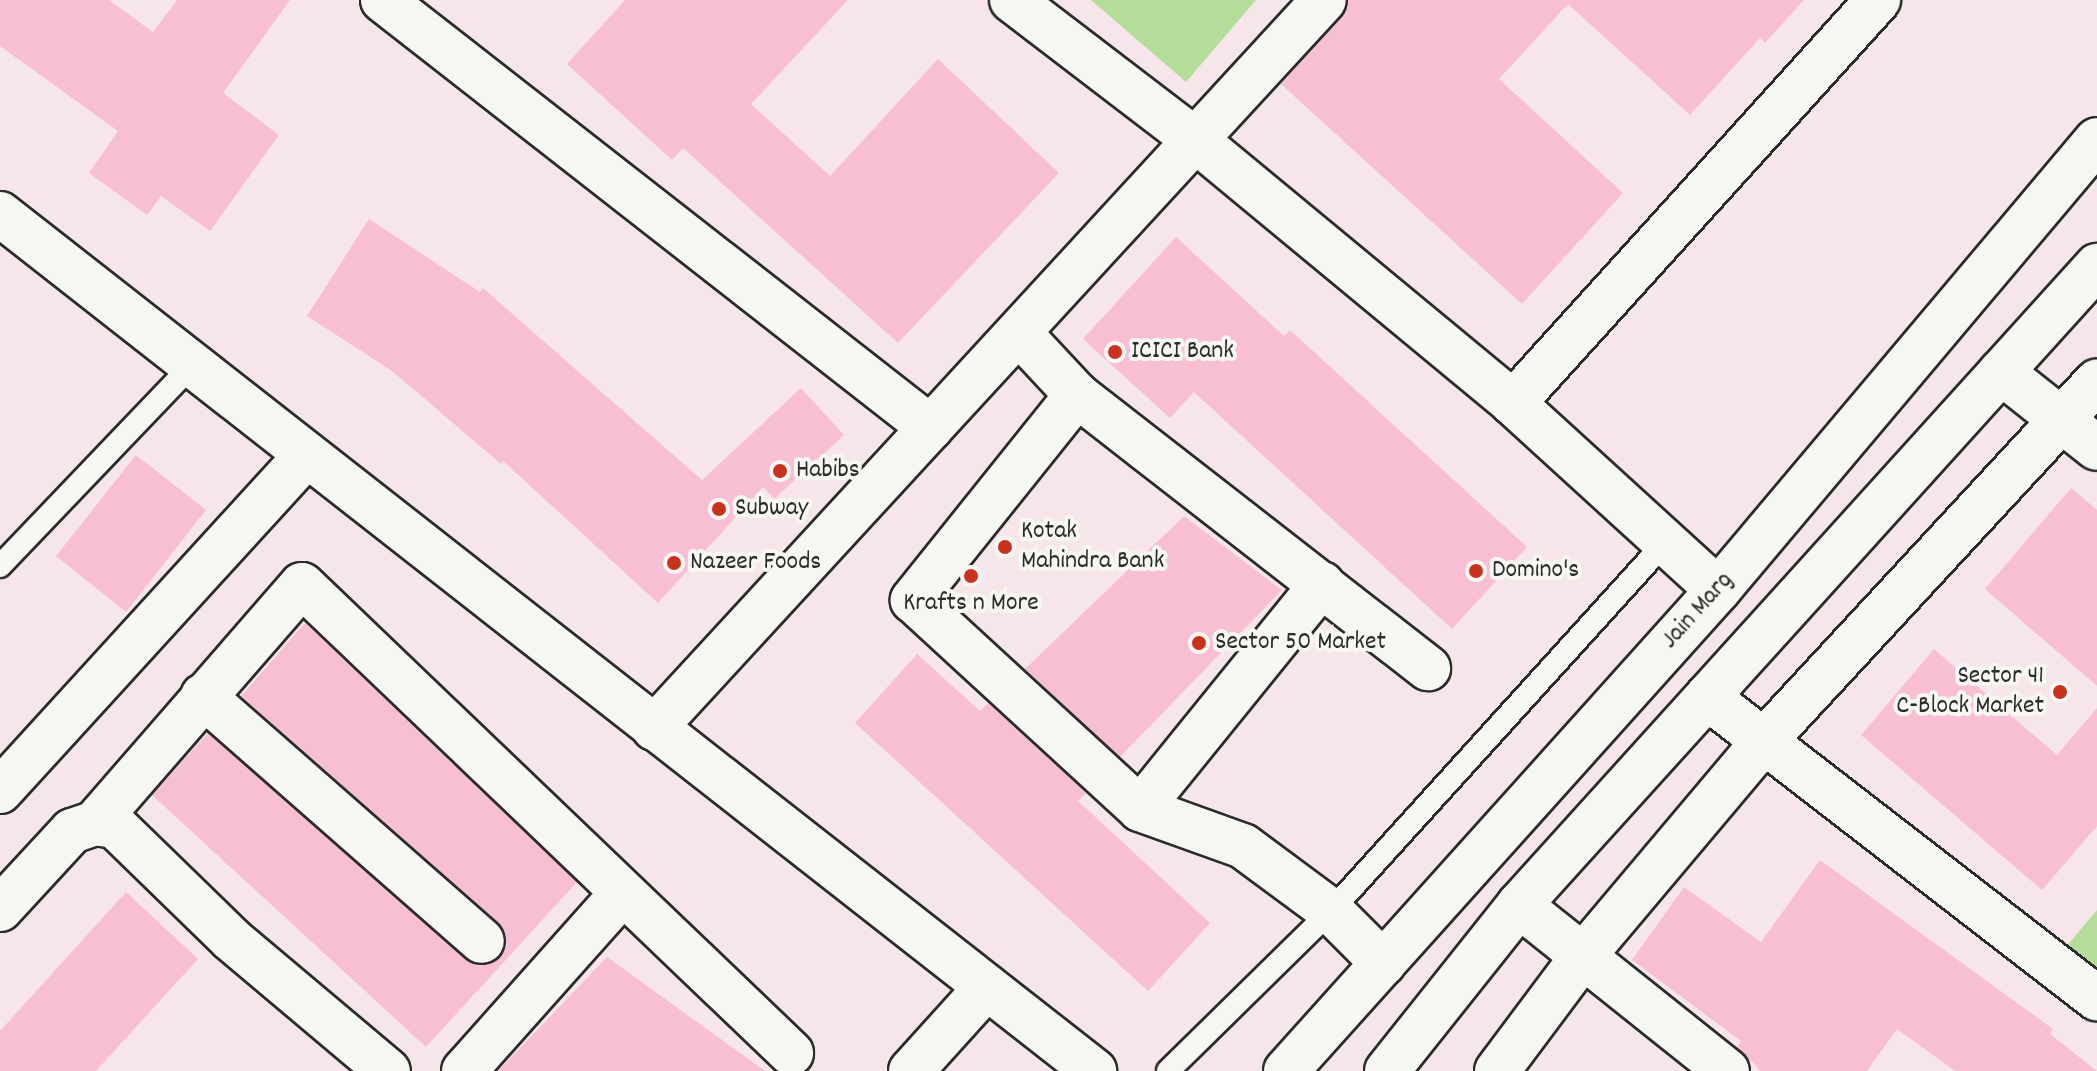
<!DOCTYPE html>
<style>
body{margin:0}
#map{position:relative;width:2097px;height:1071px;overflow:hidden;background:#f7e6e9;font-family:Dekko,sans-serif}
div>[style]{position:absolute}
.green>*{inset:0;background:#b5dd9a}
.building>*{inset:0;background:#f8bfd4}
.roads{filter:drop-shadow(2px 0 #2b2b2b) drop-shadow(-2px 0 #2b2b2b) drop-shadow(0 2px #2b2b2b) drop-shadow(0 -2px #2b2b2b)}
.lane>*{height:22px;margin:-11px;padding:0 11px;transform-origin:11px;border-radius:11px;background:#f6f6f2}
.street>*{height:44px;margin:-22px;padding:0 22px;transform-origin:22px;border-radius:22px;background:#f6f6f2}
.secondary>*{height:44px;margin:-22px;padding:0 22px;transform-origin:22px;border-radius:22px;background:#f6f6f2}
.dots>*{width:22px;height:22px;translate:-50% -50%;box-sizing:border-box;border:4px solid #f6f6f2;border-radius:50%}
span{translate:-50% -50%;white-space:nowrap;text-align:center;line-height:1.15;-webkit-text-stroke:8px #f6f6f2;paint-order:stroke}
.poi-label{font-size:26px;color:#2b2b2b}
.left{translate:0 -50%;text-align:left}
.right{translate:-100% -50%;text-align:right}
.street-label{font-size:26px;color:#2b2b2b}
</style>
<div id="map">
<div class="green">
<div style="clip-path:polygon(1091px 0,1256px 0,1186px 82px)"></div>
<div style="clip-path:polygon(2097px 910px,2097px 973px,2065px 948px)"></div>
</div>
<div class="building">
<div style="clip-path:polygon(0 0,109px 0,153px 32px,177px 0,290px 0,223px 93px,279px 135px,210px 231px,161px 196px,147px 215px,89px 173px,118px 131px,0 46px)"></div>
<div style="clip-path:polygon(625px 0,848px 0,751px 104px,830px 176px,938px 59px,1059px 173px,898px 343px,683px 148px,672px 160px,567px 64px)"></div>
<div style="clip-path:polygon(1348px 0,1804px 0,1765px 43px,1760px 38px,1690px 115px,1568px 4px,1499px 79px,1623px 193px,1522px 304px,1281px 84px,1342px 17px)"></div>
<div style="clip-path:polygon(369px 219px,480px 292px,483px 288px,702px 480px,801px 388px,844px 435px,774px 499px,763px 487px,658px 603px,503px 461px,501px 464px,392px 371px,307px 316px)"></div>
<div style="clip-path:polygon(1176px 237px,1284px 336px,1290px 330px,1527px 547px,1452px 629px,1194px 392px,1170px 418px,1083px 339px)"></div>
<div style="clip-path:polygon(136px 455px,206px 510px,126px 612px,56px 556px)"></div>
<div style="clip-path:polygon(2071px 488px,2097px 510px,2097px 686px,1985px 589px)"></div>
<div style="clip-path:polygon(1184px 516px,1282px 590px,1120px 757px,1025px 669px)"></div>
<div style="clip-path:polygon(305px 623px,577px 882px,426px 1047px,152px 795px,208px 733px,466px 960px,478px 966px,500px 958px,507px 945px,498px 922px,241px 696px)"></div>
<div style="clip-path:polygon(1934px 649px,2057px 755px,2097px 708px,2097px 826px,2042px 890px,1861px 735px)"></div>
<div style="clip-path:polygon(917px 654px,980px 711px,988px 703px,1086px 793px,1078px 801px,1210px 923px,1148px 991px,855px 723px)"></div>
<div style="clip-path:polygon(1820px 860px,2053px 1029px,2050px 1034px,2097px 1071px,1955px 1071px,1897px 1029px,1867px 1071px,1761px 1071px,1737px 1047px,1741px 1041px,1632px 960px,1684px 887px,1761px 942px)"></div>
<div style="clip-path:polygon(126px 892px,198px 959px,96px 1071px,0 1071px,0 1031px)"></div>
<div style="clip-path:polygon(607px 957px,765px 1071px,498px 1071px)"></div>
</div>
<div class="roads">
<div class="lane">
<div style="left:0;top:566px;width:278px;rotate:-46.3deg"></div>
<div style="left:1168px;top:1071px;width:228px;rotate:-44.5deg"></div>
<div style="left:1331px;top:911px;width:497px;rotate:-47.8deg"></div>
</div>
<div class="street">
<div style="left:383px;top:0;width:695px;rotate:37.99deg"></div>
<div style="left:1012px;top:0;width:234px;rotate:37.4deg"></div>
<div style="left:1198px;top:142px;width:409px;rotate:39.6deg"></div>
<div style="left:1513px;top:403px;width:277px;rotate:42.4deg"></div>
<div style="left:0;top:214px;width:1390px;rotate:38.07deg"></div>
<div style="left:1021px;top:335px;width:82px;rotate:47deg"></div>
<div style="left:1077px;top:395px;width:445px;rotate:37.9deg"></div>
<div style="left:2001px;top:372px;width:122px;rotate:38.4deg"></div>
<div style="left:1077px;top:395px;width:263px;rotate:128.7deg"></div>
<div style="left:913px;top:600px;width:309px;rotate:42.6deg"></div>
<div style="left:1513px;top:403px;width:544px;rotate:-47.83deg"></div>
<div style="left:1322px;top:584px;width:289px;rotate:129deg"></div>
<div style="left:1140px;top:809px;width:109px;rotate:19.8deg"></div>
<div style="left:1243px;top:846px;width:109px;rotate:36.5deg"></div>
<div style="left:1331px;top:911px;width:74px;rotate:45deg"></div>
<div style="left:203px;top:696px;width:371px;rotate:41.3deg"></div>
<div style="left:1707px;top:697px;width:493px;rotate:37.7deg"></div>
<div style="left:654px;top:728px;width:989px;rotate:-47.38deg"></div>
<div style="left:0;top:791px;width:455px;rotate:-47.6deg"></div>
<div style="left:95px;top:823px;width:315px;rotate:-49deg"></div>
<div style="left:302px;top:585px;width:677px;rotate:43.74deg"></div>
<div style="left:1519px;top:905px;width:266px;rotate:38.6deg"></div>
<div style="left:0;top:909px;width:106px;rotate:-47.3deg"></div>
<div style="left:72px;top:831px;width:24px;rotate:-19deg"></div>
<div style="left:95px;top:823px;width:20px;rotate:9deg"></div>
<div style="left:115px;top:826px;width:162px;rotate:44.2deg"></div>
<div style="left:231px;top:939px;width:205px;rotate:40.1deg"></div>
<div style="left:464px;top:1071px;width:236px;rotate:-48.3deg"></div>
<div style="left:911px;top:1071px;width:113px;rotate:-47.9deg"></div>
<div style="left:1497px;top:1071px;width:144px;rotate:-53.2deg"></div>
<div style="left:1583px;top:956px;width:281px;rotate:-49.9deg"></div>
<div style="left:1764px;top:741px;width:490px;rotate:-47.2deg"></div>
</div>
<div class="secondary">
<div style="left:1286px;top:1071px;width:647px;rotate:-48.07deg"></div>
<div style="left:1718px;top:590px;width:588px;rotate:-49.9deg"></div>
<div style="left:1387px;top:1071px;width:212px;rotate:-51.5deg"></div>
<div style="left:1519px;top:905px;width:862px;rotate:-47.87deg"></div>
</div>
</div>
<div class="dots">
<div style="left:1115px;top:352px;background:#c8321e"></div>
<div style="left:780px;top:471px;background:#c8321e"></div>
<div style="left:719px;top:509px;background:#c8321e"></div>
<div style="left:1005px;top:547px;background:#c8321e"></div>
<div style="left:674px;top:563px;background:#c8321e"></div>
<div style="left:1476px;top:571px;background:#c8321e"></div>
<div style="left:971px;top:576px;background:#c8321e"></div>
<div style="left:1199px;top:643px;background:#c8321e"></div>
<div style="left:2060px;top:692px;background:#c8321e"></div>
</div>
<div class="poi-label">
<span class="left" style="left:1131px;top:352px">ICICI Bank</span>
<span class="left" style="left:796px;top:471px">Habibs</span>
<span class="left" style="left:735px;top:509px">Subway</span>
<span class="left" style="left:1021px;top:547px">Kotak<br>Mahindra Bank</span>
<span class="left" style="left:690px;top:563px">Nazeer Foods</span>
<span class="left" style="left:1492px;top:571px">Domino's</span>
<span style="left:971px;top:604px">Krafts n More</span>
<span class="left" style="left:1215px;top:643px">Sector 50 Market</span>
<span class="right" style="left:2044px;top:692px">Sector 41<br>C-Block Market</span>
</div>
<div class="street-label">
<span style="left:1698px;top:611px;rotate:-48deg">Jain Marg</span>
</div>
</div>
